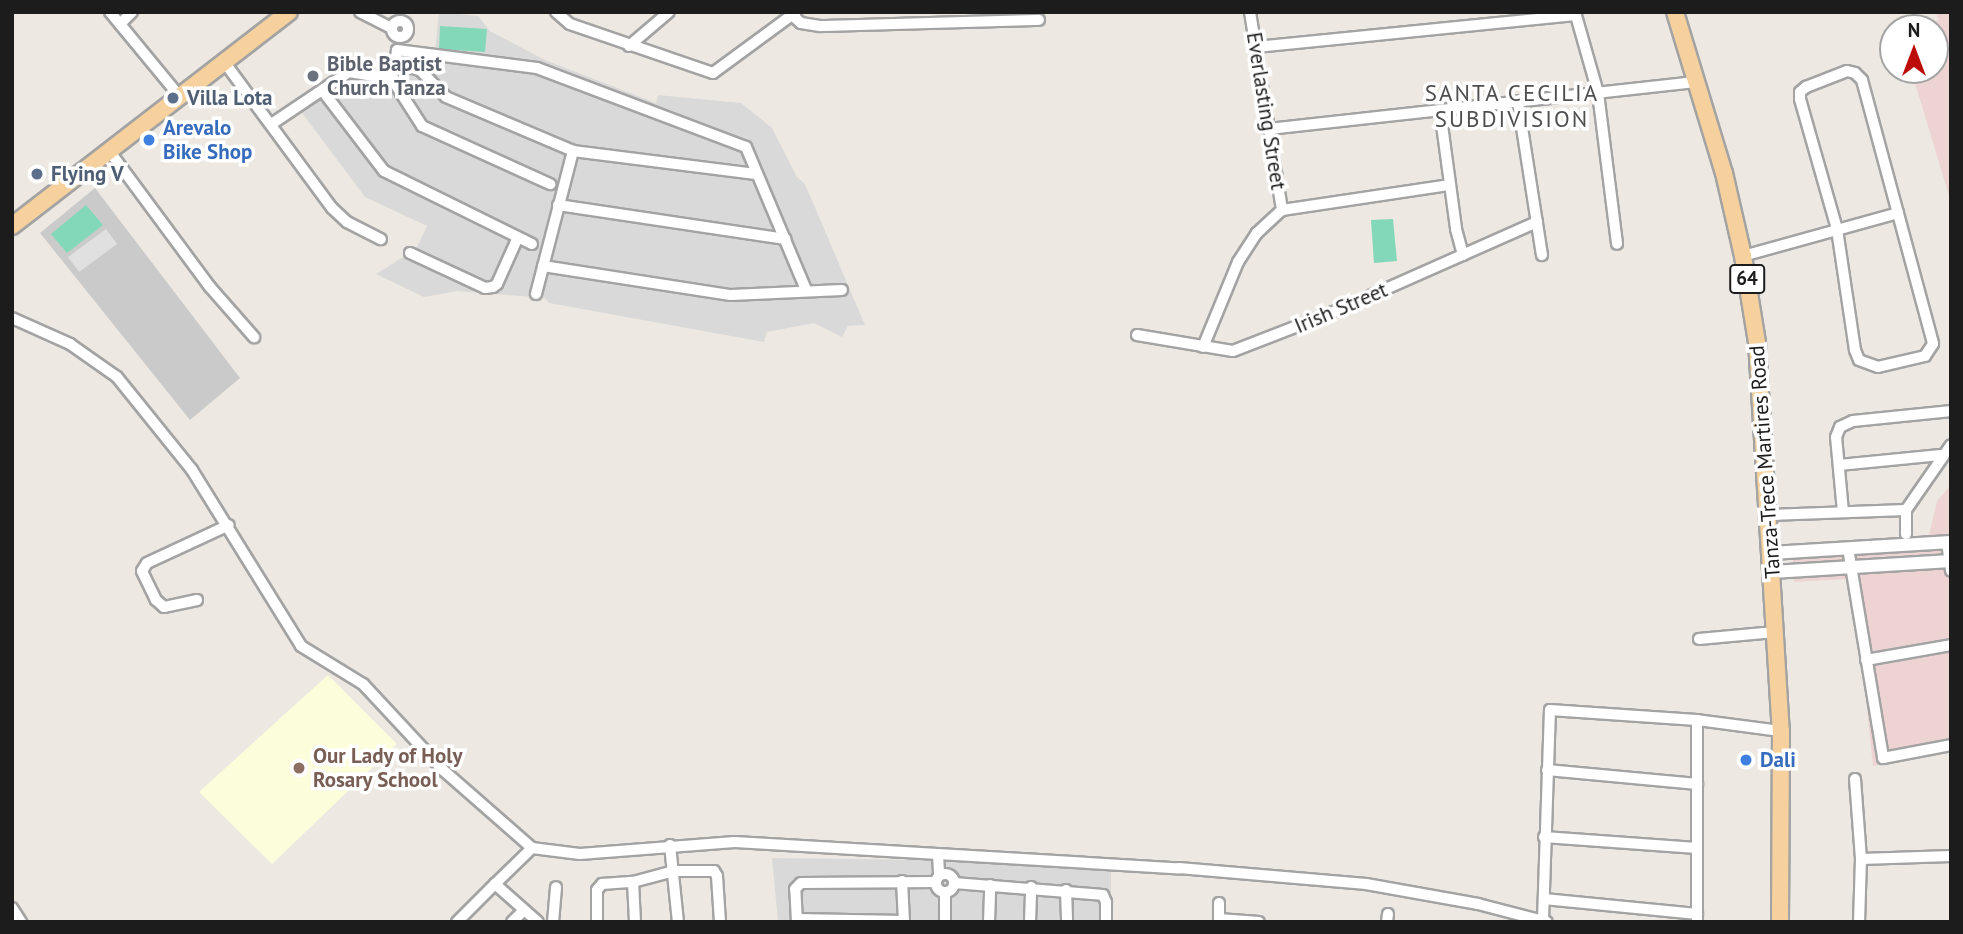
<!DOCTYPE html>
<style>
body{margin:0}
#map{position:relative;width:1963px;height:934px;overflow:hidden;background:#ede9e2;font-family:"PT Sans",sans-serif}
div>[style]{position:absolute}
.residential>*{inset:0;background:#dad9d9}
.commercial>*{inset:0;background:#edd3d1}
.education>*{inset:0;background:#fcfdda}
.religious>*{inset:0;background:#cacaca}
.pitch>*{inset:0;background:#83d8b9}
.parking>*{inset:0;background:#e0e0e0}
.roads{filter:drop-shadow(2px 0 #a3a3a3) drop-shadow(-2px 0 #a3a3a3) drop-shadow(0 2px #a3a3a3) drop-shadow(0 -2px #a3a3a3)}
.minor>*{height:10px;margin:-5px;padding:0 5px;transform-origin:5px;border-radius:5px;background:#fff}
.minor>.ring{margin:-5px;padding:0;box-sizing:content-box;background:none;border:10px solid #fff;border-radius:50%}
.tertiary>*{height:12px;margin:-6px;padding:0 6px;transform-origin:6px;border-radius:6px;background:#fff}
.primary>*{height:16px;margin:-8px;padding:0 8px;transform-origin:8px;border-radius:8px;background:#f6d19d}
.dots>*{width:19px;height:19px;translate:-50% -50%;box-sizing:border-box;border:4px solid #fff;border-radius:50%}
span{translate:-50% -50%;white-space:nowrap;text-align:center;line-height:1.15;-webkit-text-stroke:7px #fff;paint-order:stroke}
.shield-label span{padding:2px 5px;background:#fff;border:2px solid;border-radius:5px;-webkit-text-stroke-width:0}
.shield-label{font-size:19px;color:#1c1c1c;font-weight:700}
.worship-label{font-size:21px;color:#5b616d;font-weight:700}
.left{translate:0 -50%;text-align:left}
.service-label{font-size:21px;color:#4e5e75;font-weight:700}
.street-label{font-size:21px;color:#1c1c1c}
.shop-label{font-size:21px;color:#366cbe;font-weight:700}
.education-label{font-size:21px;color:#785e54;font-weight:700}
.neighbourhood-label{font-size:23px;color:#4f4f4f;letter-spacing:2px}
.frame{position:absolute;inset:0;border:14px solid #1c1c1c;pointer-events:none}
.north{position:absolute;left:1879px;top:14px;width:70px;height:70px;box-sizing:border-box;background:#fff;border:2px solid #a4a4a4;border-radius:50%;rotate:0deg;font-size:19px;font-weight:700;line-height:28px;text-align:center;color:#1c1c1c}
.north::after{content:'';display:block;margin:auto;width:24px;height:32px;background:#bd0d0b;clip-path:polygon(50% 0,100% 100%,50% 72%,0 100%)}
</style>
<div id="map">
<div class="residential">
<div style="clip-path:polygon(439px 12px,478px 16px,490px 31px,545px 60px,656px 103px,658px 95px,741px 103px,772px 128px,797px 177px,805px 184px,865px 325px,848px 326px,842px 337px,814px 323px,767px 332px,764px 342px,549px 303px,545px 298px,457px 291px,424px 297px,376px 274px,416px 249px,427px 226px,365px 197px,302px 113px,317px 102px,311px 93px,348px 65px,410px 73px,414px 49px,435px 52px)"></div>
<div style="clip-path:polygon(772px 858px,926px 860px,1111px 869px,1111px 922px,778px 922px)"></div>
</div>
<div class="commercial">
<div style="clip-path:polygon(1951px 12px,1951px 202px,1911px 70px,1935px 70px,1935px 28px,1916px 28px,1939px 20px,1936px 14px)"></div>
<div style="clip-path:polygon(1951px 485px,1951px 752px,1873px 766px,1863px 669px,1847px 579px,1794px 582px,1792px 544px,1929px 535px,1937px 501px)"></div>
</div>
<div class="education">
<div style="clip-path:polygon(328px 675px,397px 744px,272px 864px,199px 792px)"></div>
</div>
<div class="religious">
<div style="clip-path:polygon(95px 188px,240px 378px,190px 420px,40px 233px)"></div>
</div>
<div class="pitch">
<div style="clip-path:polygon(440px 26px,487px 29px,485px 52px,439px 49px)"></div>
<div style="clip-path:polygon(86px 205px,103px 225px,67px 253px,51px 234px)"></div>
<div style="clip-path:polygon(1393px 219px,1397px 261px,1374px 263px,1371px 220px)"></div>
</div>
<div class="parking">
<div style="clip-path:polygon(106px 229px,117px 244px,79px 272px,68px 257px)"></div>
</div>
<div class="roads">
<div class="minor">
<div style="left:110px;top:12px;width:112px;rotate:50.5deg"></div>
<div style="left:360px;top:12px;width:36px;rotate:27deg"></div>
<div style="left:556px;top:12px;width:18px;rotate:41deg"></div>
<div style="left:570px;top:24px;width:151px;rotate:18.9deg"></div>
<div style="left:713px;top:73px;width:103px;rotate:-36.3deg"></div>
<div style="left:1250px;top:12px;width:201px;rotate:80.8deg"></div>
<div style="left:1575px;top:12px;width:84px;rotate:74.1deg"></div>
<div style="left:1598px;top:93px;width:152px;rotate:82.8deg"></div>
<div style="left:792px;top:15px;width:12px;rotate:42deg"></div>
<div style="left:801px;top:23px;width:19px;rotate:9deg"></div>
<div style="left:820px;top:26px;width:219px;rotate:-1.6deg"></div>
<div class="ring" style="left:392px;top:21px;width:6px;height:6px"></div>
<div style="left:120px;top:24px;width:17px;rotate:-45deg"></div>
<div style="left:629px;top:46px;width:52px;rotate:-40.4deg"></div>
<div style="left:1256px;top:47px;width:321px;rotate:-5.7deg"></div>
<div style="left:225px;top:63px;width:180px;rotate:53.6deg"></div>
<div style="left:332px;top:208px;width:21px;rotate:43deg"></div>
<div style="left:347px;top:222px;width:38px;rotate:27deg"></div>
<div style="left:395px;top:64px;width:26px;rotate:13deg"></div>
<div style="left:420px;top:70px;width:6px;rotate:-59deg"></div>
<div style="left:420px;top:70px;width:37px;rotate:46deg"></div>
<div style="left:446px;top:97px;width:138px;rotate:23deg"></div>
<div style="left:573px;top:151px;width:184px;rotate:7.2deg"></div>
<div style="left:1847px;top:71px;width:8px;rotate:14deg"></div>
<div style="left:1855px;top:73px;width:10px;rotate:45deg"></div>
<div style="left:1862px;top:80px;width:273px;rotate:74.9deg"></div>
<div style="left:1933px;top:344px;width:14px;rotate:124deg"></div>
<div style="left:1925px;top:356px;width:48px;rotate:166.8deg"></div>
<div style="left:1878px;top:367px;width:20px;rotate:-160deg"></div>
<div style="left:1859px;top:360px;width:11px;rotate:-112deg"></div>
<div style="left:1855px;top:350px;width:122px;rotate:-98.5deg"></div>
<div style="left:1837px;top:229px;width:135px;rotate:-105.9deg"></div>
<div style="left:1800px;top:99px;width:7px;rotate:-90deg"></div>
<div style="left:1800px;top:92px;width:8px;rotate:-40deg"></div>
<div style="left:1806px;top:87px;width:44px;rotate:-21.3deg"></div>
<div style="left:392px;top:79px;width:56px;rotate:57.4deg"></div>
<div style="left:422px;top:126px;width:141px;rotate:24.4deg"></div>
<div style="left:322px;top:90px;width:102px;rotate:52.6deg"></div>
<div style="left:384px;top:171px;width:165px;rotate:26.3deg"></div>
<div style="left:1518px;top:102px;width:155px;rotate:81.1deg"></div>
<div style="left:1440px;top:110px;width:120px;rotate:82.3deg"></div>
<div style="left:1456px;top:229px;width:27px;rotate:75deg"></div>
<div style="left:273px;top:123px;width:92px;rotate:-33.9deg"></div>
<div style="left:349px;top:72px;width:44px;rotate:9.2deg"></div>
<div style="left:392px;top:79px;width:29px;rotate:-80deg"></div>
<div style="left:397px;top:50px;width:141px;rotate:7.3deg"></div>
<div style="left:537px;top:68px;width:223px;rotate:20.7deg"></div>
<div style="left:746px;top:147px;width:155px;rotate:67.2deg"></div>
<div style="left:1269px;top:129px;width:431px;rotate:-6.3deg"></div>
<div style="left:110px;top:152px;width:168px;rotate:53.5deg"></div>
<div style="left:210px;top:287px;width:67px;rotate:48.7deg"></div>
<div style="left:558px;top:205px;width:230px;rotate:8.5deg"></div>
<div style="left:410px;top:253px;width:83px;rotate:25deg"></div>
<div style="left:485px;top:288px;width:8px;rotate:-7deg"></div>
<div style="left:493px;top:287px;width:5px;rotate:-37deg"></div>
<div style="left:497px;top:284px;width:51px;rotate:-65.9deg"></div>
<div style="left:1743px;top:256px;width:161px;rotate:-15.5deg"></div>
<div style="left:543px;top:266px;width:190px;rotate:8.8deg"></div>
<div style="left:731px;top:295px;width:111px;rotate:-2.6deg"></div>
<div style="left:536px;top:294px;width:148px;rotate:-75.5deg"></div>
<div style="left:12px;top:318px;width:64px;rotate:24.1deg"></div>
<div style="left:70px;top:344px;width:57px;rotate:35.1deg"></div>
<div style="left:117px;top:377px;width:119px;rotate:51.1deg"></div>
<div style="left:192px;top:470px;width:207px;rotate:58.2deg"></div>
<div style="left:301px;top:646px;width:73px;rotate:31.5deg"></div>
<div style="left:363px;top:684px;width:117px;rotate:47.1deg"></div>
<div style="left:443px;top:770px;width:118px;rotate:41.2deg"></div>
<div style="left:532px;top:848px;width:48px;rotate:7.1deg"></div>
<div style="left:580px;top:854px;width:155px;rotate:-4.4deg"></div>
<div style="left:735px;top:842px;width:445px;rotate:3.4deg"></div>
<div style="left:1179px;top:868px;width:188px;rotate:4.9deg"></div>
<div style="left:1366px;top:884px;width:114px;rotate:10.1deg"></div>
<div style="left:1478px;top:904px;width:71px;rotate:14.6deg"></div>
<div style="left:1137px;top:335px;width:97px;rotate:9.5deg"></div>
<div style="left:1233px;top:351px;width:110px;rotate:-21.2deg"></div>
<div style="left:1336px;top:311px;width:220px;rotate:-23.9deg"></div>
<div style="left:1203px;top:347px;width:92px;rotate:-67.6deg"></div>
<div style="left:1238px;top:262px;width:35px;rotate:-57deg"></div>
<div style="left:1257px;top:233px;width:34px;rotate:-43deg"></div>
<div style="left:1282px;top:210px;width:170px;rotate:-8.5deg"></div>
<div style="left:1839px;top:465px;width:102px;rotate:-5.6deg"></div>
<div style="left:1843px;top:512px;width:75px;rotate:-95.3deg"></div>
<div style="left:1836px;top:437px;width:11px;rotate:-68deg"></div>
<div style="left:1840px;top:427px;width:14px;rotate:-25deg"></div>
<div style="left:1853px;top:421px;width:99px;rotate:-5.8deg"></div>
<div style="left:1769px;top:515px;width:137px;rotate:-2.1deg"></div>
<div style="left:1906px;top:534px;width:24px;rotate:-90deg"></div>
<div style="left:1906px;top:510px;width:79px;rotate:-55.3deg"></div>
<div style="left:1947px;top:542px;width:29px;rotate:82deg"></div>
<div style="left:1848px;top:548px;width:213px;rotate:80.5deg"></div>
<div style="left:1883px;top:758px;width:69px;rotate:-10.8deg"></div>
<div style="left:197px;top:600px;width:34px;rotate:168deg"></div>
<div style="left:164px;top:607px;width:11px;rotate:-139deg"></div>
<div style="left:156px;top:600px;width:32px;rotate:-116deg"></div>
<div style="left:142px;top:571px;width:9px;rotate:-58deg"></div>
<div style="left:147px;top:563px;width:90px;rotate:-24.9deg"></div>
<div style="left:1699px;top:639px;width:76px;rotate:-5.3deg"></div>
<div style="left:1866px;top:660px;width:86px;rotate:-10deg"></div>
<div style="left:1697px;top:720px;width:202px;rotate:90deg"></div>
<div style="left:1547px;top:770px;width:151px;rotate:5.3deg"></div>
<div style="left:1855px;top:779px;width:80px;rotate:85.7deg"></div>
<div style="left:1861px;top:859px;width:63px;rotate:91.8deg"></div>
<div style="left:1544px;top:837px;width:153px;rotate:4.1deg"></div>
<div style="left:670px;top:845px;width:77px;rotate:84.1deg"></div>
<div style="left:938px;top:854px;width:22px;rotate:87deg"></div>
<div style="left:1861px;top:859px;width:90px;rotate:-1.9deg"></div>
<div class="ring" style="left:936px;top:874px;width:8px;height:8px"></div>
<div style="left:902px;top:881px;width:41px;rotate:87.2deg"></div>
<div style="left:633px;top:882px;width:40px;rotate:87.1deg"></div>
<div style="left:954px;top:883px;width:149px;rotate:4.6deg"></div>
<div style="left:1103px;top:895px;width:8px;rotate:67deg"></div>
<div style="left:1106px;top:902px;width:20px;rotate:90deg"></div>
<div style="left:495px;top:884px;width:52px;rotate:-44.2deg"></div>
<div style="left:1066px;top:890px;width:32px;rotate:88deg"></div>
<div style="left:1544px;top:899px;width:154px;rotate:5.6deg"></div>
<div style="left:1219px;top:903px;width:19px;rotate:90deg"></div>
<div style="left:12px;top:908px;width:17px;rotate:57deg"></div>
<div style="left:797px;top:919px;width:107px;rotate:1.1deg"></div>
<div style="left:1219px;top:919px;width:40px;rotate:4.3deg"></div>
<div style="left:1543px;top:920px;width:210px;rotate:-88.1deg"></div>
<div style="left:1550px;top:710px;width:147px;rotate:3.9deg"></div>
<div style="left:1697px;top:720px;width:85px;rotate:7.5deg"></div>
<div style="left:457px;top:922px;width:54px;rotate:-45deg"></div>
<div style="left:495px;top:884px;width:57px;rotate:41.5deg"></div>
<div style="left:512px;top:922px;width:16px;rotate:-45deg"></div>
<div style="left:553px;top:922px;width:35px;rotate:-85deg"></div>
<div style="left:597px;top:922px;width:32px;rotate:-90deg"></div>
<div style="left:597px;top:890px;width:8px;rotate:-50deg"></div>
<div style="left:602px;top:884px;width:31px;rotate:-4deg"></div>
<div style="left:633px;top:882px;width:42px;rotate:-15deg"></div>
<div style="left:674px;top:871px;width:40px"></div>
<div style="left:714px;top:871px;width:6px;rotate:59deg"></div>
<div style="left:717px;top:876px;width:46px;rotate:86.3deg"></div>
<div style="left:797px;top:922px;width:33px;rotate:-93deg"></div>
<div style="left:795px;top:889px;width:8px;rotate:-45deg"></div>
<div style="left:801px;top:883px;width:135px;rotate:-0.4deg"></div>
<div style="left:945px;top:922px;width:30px;rotate:-90deg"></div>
<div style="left:989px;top:922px;width:37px;rotate:-88deg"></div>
<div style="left:1030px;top:922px;width:35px;rotate:-88deg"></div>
<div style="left:1387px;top:922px;width:8px;rotate:-83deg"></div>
</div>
<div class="tertiary">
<div style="left:1771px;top:553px;width:180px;rotate:-3.5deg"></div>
<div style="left:1772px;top:572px;width:179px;rotate:-3.5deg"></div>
</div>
<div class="primary">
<div style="left:1675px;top:12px;width:168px;rotate:73.1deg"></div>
<div style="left:1724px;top:173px;width:85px;rotate:77.1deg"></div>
<div style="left:1743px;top:256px;width:87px;rotate:80.8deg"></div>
<div style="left:1757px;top:342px;width:390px;rotate:86.5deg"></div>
<div style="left:1781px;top:731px;width:191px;rotate:90.3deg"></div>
<div style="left:12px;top:226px;width:350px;rotate:-37.7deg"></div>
</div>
</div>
<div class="dots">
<div style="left:313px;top:76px;background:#6b7280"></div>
<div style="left:173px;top:98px;background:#5c6f8a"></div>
<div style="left:149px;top:140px;background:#3f7fe0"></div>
<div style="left:37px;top:174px;background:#5c6f8a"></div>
<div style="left:1746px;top:760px;background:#3f7fe0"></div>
<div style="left:299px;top:768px;background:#8d6e63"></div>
</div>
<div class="shield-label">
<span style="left:1747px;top:279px">64</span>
</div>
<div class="worship-label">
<span class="left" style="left:327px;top:76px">Bible Baptist<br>Church Tanza</span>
</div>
<div class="service-label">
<span class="left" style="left:187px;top:98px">Villa Lota</span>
<span class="left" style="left:51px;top:174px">Flying V</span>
</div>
<div class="street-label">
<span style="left:1266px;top:111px;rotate:81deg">Everlasting Street</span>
<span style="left:1341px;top:308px;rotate:-23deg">Irish Street</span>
<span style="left:1765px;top:462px;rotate:-94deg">Tanza-Trece Martires Road</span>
</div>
<div class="shop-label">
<span class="left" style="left:163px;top:140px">Arevalo<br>Bike Shop</span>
<span class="left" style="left:1760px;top:760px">Dali</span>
</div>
<div class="education-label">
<span class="left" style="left:313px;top:768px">Our Lady of Holy<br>Rosary School</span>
</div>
<div class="neighbourhood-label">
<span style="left:1512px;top:106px">SANTA CECILIA<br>SUBDIVISION</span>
</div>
<div class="frame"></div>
<div class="north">N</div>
</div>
